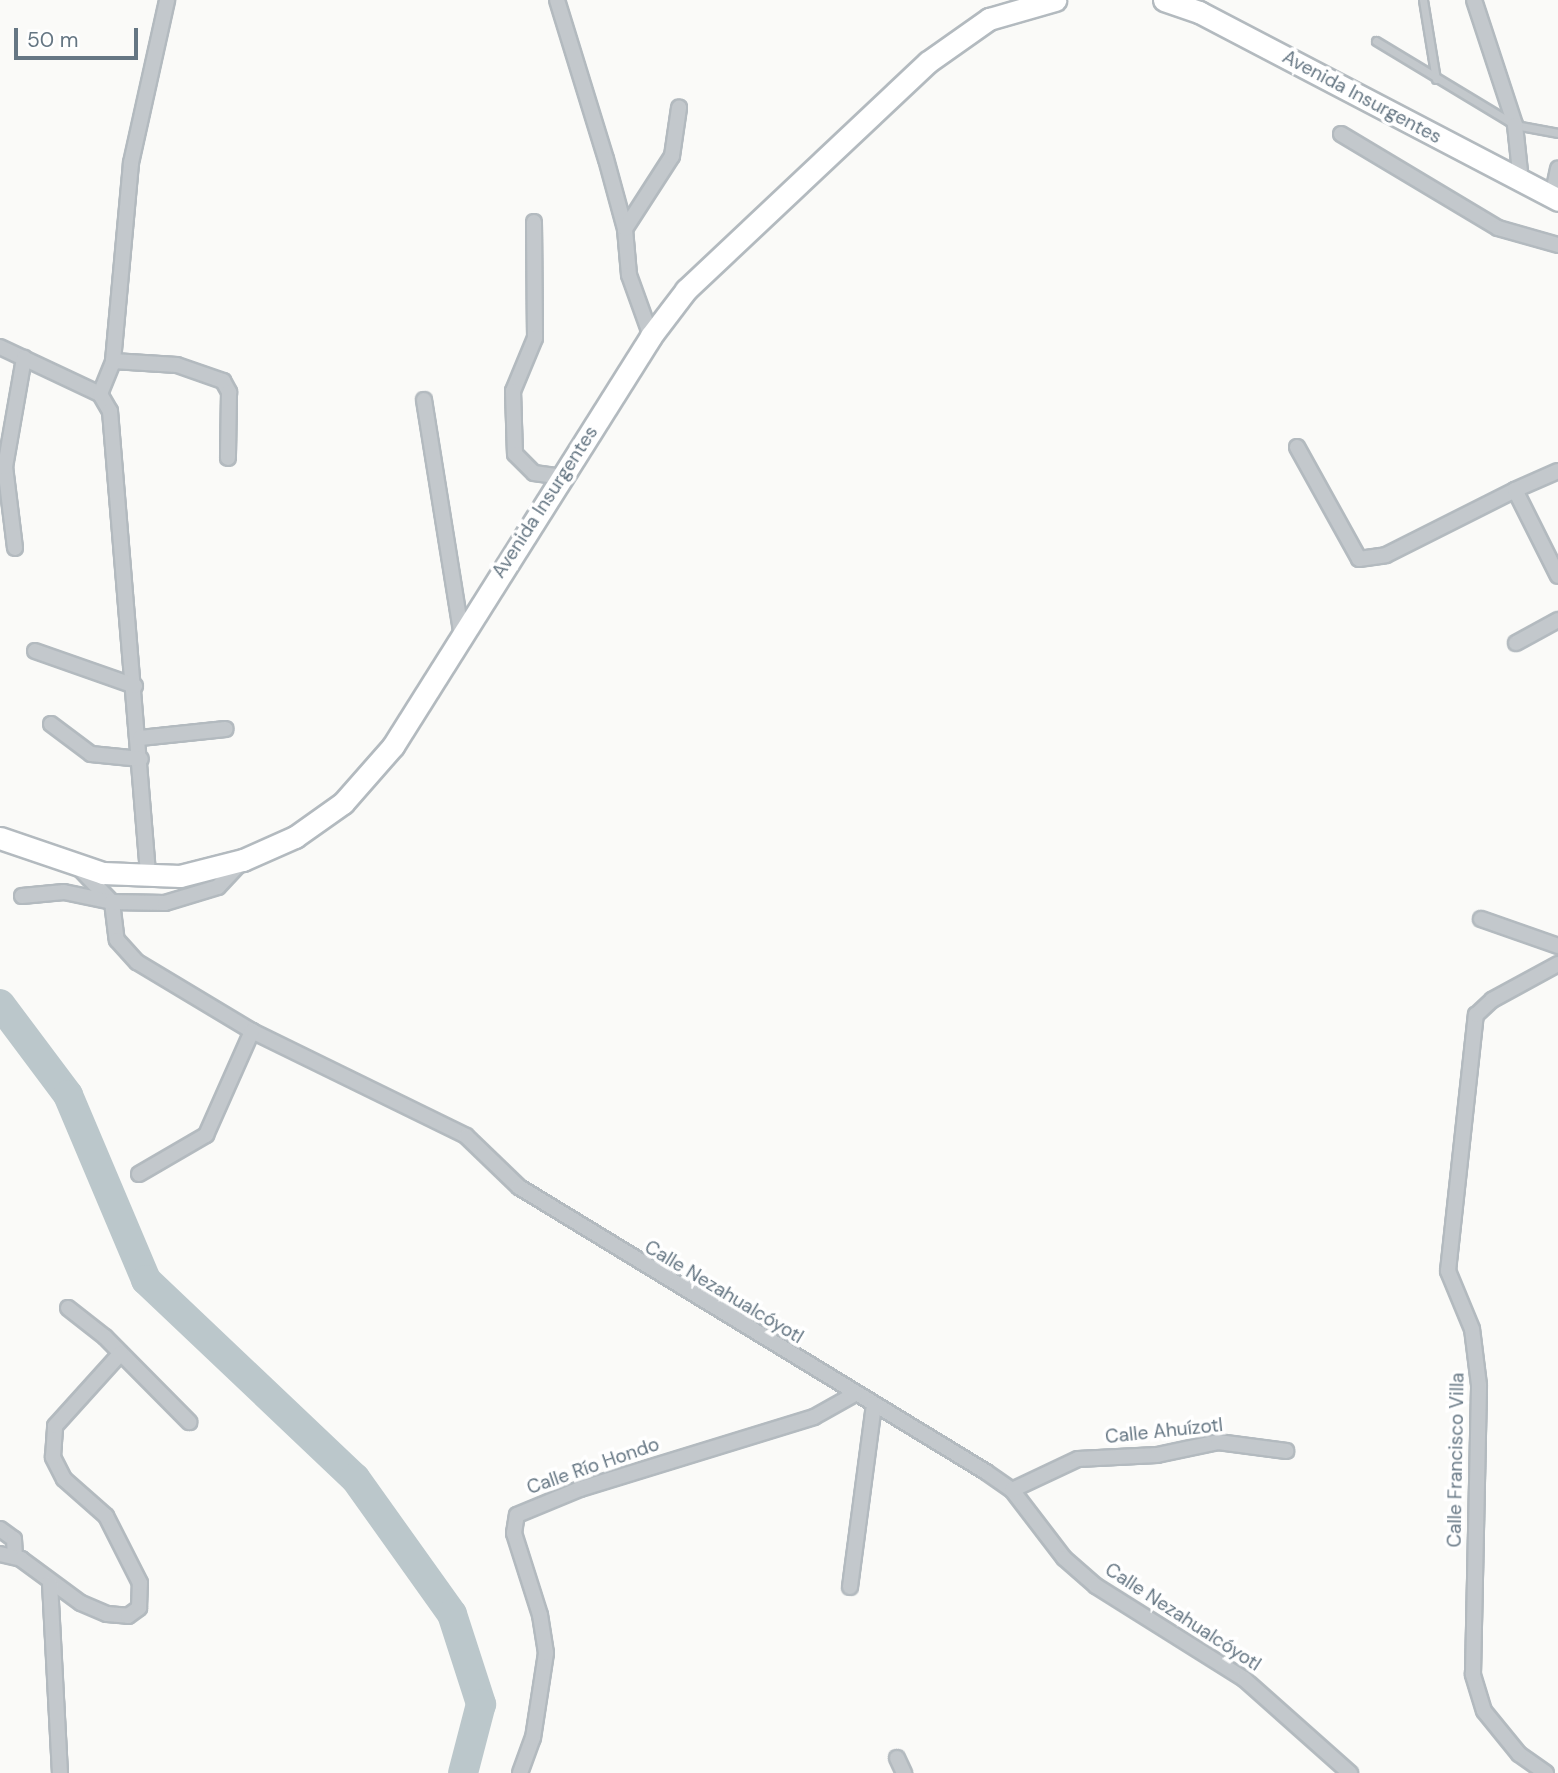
<!DOCTYPE html>
<meta charset="utf-8">
<style>
body{margin:0}
#map{position:relative;width:1558px;height:1773px;overflow:hidden;background:#fafaf8;font-family:"DM Sans",sans-serif}
div>[style]{position:absolute}
.river>*{height:30px;margin:-15px;padding:0 15px;transform-origin:15px;border-radius:15px;background:#bbc7cb}
.roads{filter:drop-shadow(2px 0 #b3babf) drop-shadow(-2px 0 #b3babf) drop-shadow(0 2px #b3babf) drop-shadow(0 -2px #b3babf)}
.lane>*{height:7px;margin:-3.5px;padding:0 3.5px;transform-origin:3.5px;border-radius:3.5px;background:#c3c8cc}
.street>*{height:14px;margin:-7px;padding:0 7px;transform-origin:7px;border-radius:7px;background:#c3c8cc}
.secondary>*{height:21px;margin:-10.5px;padding:0 10.5px;transform-origin:10.5px;border-radius:10.5px;background:#fff}
span{translate:-50% -50%;white-space:nowrap;text-align:center;line-height:1.15;-webkit-text-stroke:7px #fff;paint-order:stroke}
.street-label{font-size:19px;color:#657683}
.scale{position:absolute;left:14px;top:28px;width:124px;height:32px;box-sizing:border-box;border:4px solid #657683;border-top:0;padding-left:9px;font-size:21px;line-height:24px;white-space:nowrap;color:#657683;-webkit-text-stroke:5px #fff;paint-order:stroke}
</style>
<div id="map">
<div class="river">
<div style="left:0;top:1004px;width:114px;rotate:53.2deg"></div>
<div style="left:68px;top:1095px;width:201px;rotate:67.1deg"></div>
<div style="left:146px;top:1280px;width:288px;rotate:43.5deg"></div>
<div style="left:355px;top:1478px;width:167px;rotate:54.5deg"></div>
<div style="left:452px;top:1614px;width:95px;rotate:72.1deg"></div>
<div style="left:481px;top:1704px;width:71px;rotate:104.6deg"></div>
</div>
<div class="roads">
<div class="lane">
<div style="left:1423px;top:0;width:80px;rotate:80.7deg"></div>
<div style="left:1376px;top:41px;width:162px;rotate:31.1deg"></div>
<div style="left:1515px;top:125px;width:44px;rotate:10.5deg"></div>
</div>
<div class="street">
<div style="left:557px;top:0;width:166px;rotate:72.9deg"></div>
<div style="left:606px;top:159px;width:73px;rotate:74.8deg"></div>
<div style="left:625px;top:229px;width:46px;rotate:85deg"></div>
<div style="left:629px;top:275px;width:65px;rotate:70.2deg"></div>
<div style="left:1474px;top:0;width:132px;rotate:71.8deg"></div>
<div style="left:1515px;top:125px;width:56px;rotate:83.9deg"></div>
<div style="left:1341px;top:134px;width:183px;rotate:30.9deg"></div>
<div style="left:1498px;top:228px;width:62px;rotate:15.8deg"></div>
<div style="left:1552px;top:197px;width:29px;rotate:-78deg"></div>
<div style="left:534px;top:222px;width:116px;rotate:89.5deg"></div>
<div style="left:535px;top:338px;width:57px;rotate:112.5deg"></div>
<div style="left:513px;top:391px;width:63px;rotate:88.2deg"></div>
<div style="left:515px;top:454px;width:27px;rotate:45deg"></div>
<div style="left:534px;top:473px;width:29px;rotate:8deg"></div>
<div style="left:625px;top:229px;width:87px;rotate:-57.2deg"></div>
<div style="left:672px;top:156px;width:49px;rotate:-81.7deg"></div>
<div style="left:0;top:347px;width:110px;rotate:25.2deg"></div>
<div style="left:100px;top:394px;width:20px;rotate:60deg"></div>
<div style="left:110px;top:411px;width:468px;rotate:85.3deg"></div>
<div style="left:113px;top:361px;width:64px;rotate:3.6deg"></div>
<div style="left:177px;top:365px;width:49px;rotate:19.2deg"></div>
<div style="left:223px;top:381px;width:13px;rotate:61deg"></div>
<div style="left:229px;top:392px;width:66px;rotate:90.9deg"></div>
<div style="left:100px;top:394px;width:35px;rotate:-68deg"></div>
<div style="left:113px;top:361px;width:199px;rotate:-84.8deg"></div>
<div style="left:131px;top:163px;width:167px;rotate:-77.5deg"></div>
<div style="left:424px;top:400px;width:234px;rotate:80.9deg"></div>
<div style="left:1297px;top:447px;width:128px;rotate:61deg"></div>
<div style="left:1359px;top:559px;width:27px;rotate:-8deg"></div>
<div style="left:1386px;top:555px;width:144px;rotate:-26.7deg"></div>
<div style="left:1558px;top:471px;width:47px;rotate:156.2deg"></div>
<div style="left:1515px;top:490px;width:96px;rotate:63.4deg"></div>
<div style="left:15px;top:548px;width:82px;rotate:-97deg"></div>
<div style="left:5px;top:467px;width:111px;rotate:-80.1deg"></div>
<div style="left:1516px;top:643px;width:48px;rotate:-28.7deg"></div>
<div style="left:35px;top:651px;width:106px;rotate:19.3deg"></div>
<div style="left:51px;top:724px;width:50px;rotate:36.9deg"></div>
<div style="left:91px;top:754px;width:50px;rotate:5.7deg"></div>
<div style="left:140px;top:738px;width:86px;rotate:-6deg"></div>
<div style="left:80px;top:869px;width:46px;rotate:45.9deg"></div>
<div style="left:112px;top:902px;width:38px;rotate:83deg"></div>
<div style="left:117px;top:940px;width:30px;rotate:48deg"></div>
<div style="left:137px;top:962px;width:134px;rotate:31deg"></div>
<div style="left:252px;top:1031px;width:238px;rotate:26.1deg"></div>
<div style="left:466px;top:1136px;width:74px;rotate:43.9deg"></div>
<div style="left:519px;top:1187px;width:547px;rotate:31.39deg"></div>
<div style="left:986px;top:1472px;width:32px;rotate:35deg"></div>
<div style="left:1012px;top:1490px;width:86px;rotate:52.6deg"></div>
<div style="left:1064px;top:1558px;width:43px;rotate:41.2deg"></div>
<div style="left:1096px;top:1586px;width:175px;rotate:32.1deg"></div>
<div style="left:1244px;top:1679px;width:142px;rotate:41.6deg"></div>
<div style="left:22px;top:896px;width:42px;rotate:-5.4deg"></div>
<div style="left:64px;top:892px;width:49px;rotate:11.8deg"></div>
<div style="left:112px;top:902px;width:53px;rotate:1.1deg"></div>
<div style="left:165px;top:903px;width:55px;rotate:-16.8deg"></div>
<div style="left:218px;top:887px;width:37px;rotate:-47deg"></div>
<div style="left:1481px;top:919px;width:82px;rotate:19.3deg"></div>
<div style="left:139px;top:1174px;width:78px;rotate:-30.2deg"></div>
<div style="left:206px;top:1135px;width:114px;rotate:-66.1deg"></div>
<div style="left:68px;top:1308px;width:47px;rotate:38.1deg"></div>
<div style="left:105px;top:1337px;width:120px;rotate:45.3deg"></div>
<div style="left:1012px;top:1490px;width:73px;rotate:-25.2deg"></div>
<div style="left:1078px;top:1459px;width:79px;rotate:-2.9deg"></div>
<div style="left:1157px;top:1455px;width:62px;rotate:-12deg"></div>
<div style="left:1218px;top:1442px;width:69px;rotate:7.5deg"></div>
<div style="left:0;top:1529px;width:17px;rotate:36deg"></div>
<div style="left:14px;top:1539px;width:17px;rotate:87deg"></div>
<div style="left:0;top:1554px;width:22px;rotate:13deg"></div>
<div style="left:21px;top:1559px;width:74px;rotate:36.3deg"></div>
<div style="left:81px;top:1603px;width:28px;rotate:23deg"></div>
<div style="left:107px;top:1614px;width:21px;rotate:5deg"></div>
<div style="left:128px;top:1616px;width:14px;rotate:-36deg"></div>
<div style="left:139px;top:1608px;width:25px;rotate:-88deg"></div>
<div style="left:140px;top:1583px;width:75px;rotate:-116.9deg"></div>
<div style="left:106px;top:1516px;width:56px;rotate:-138.6deg"></div>
<div style="left:64px;top:1479px;width:25px;rotate:-117deg"></div>
<div style="left:53px;top:1457px;width:31px;rotate:-86deg"></div>
<div style="left:55px;top:1426px;width:98px;rotate:-47.9deg"></div>
<div style="left:50px;top:1583px;width:190px;rotate:87deg"></div>
<div style="left:850px;top:1587px;width:184px;rotate:-82.5deg"></div>
<div style="left:897px;top:1758px;width:17px;rotate:65deg"></div>
<div style="left:520px;top:1773px;width:37px;rotate:-70deg"></div>
<div style="left:533px;top:1738px;width:86px;rotate:-81.3deg"></div>
<div style="left:546px;top:1653px;width:38px;rotate:-99deg"></div>
<div style="left:540px;top:1615px;width:86px;rotate:-107.6deg"></div>
<div style="left:514px;top:1533px;width:18px;rotate:-81deg"></div>
<div style="left:517px;top:1515px;width:68px;rotate:-22.4deg"></div>
<div style="left:580px;top:1489px;width:245px;rotate:-17.1deg"></div>
<div style="left:814px;top:1417px;width:47px;rotate:-29.3deg"></div>
<div style="left:1546px;top:1773px;width:33px;rotate:-145deg"></div>
<div style="left:1519px;top:1754px;width:55px;rotate:-129.1deg"></div>
<div style="left:1484px;top:1711px;width:39px;rotate:-107deg"></div>
<div style="left:1473px;top:1674px;width:289px;rotate:-88.8deg"></div>
<div style="left:1479px;top:1385px;width:56px;rotate:-97.1deg"></div>
<div style="left:1472px;top:1329px;width:63px;rotate:-112.5deg"></div>
<div style="left:1448px;top:1271px;width:258px;rotate:-83.8deg"></div>
<div style="left:1476px;top:1015px;width:22px;rotate:-43deg"></div>
<div style="left:1492px;top:1000px;width:75px;rotate:-28.6deg"></div>
</div>
<div class="secondary">
<div style="left:1164px;top:0;width:37px;rotate:19deg"></div>
<div style="left:1199px;top:12px;width:405px;rotate:27.6deg"></div>
<div style="left:0;top:838px;width:109px;rotate:18.8deg"></div>
<div style="left:103px;top:873px;width:77px;rotate:2.2deg"></div>
<div style="left:180px;top:876px;width:65px;rotate:-14.3deg"></div>
<div style="left:243px;top:860px;width:57px;rotate:-23.9deg"></div>
<div style="left:295px;top:837px;width:59px;rotate:-35.3deg"></div>
<div style="left:343px;top:803px;width:76px;rotate:-48.7deg"></div>
<div style="left:393px;top:746px;width:484px;rotate:-57.8deg"></div>
<div style="left:651px;top:336px;width:58px;rotate:-52.7deg"></div>
<div style="left:686px;top:290px;width:332px;rotate:-43.3deg"></div>
<div style="left:928px;top:62px;width:75px;rotate:-35.2deg"></div>
<div style="left:989px;top:19px;width:69px;rotate:-16.1deg"></div>
</div>
</div>
<div class="street-label">
<span style="left:1362px;top:97px;rotate:28deg">Avenida Insurgentes</span>
<span style="left:545px;top:502px;rotate:-57deg">Avenida Insurgentes</span>
<span style="left:724px;top:1292px;rotate:31deg">Calle Nezahualcóyotl</span>
<span style="left:1164px;top:1431px;rotate:-6deg">Calle Ahuízotl</span>
<span style="left:1456px;top:1460px;rotate:-89deg">Calle Francisco Villa</span>
<span style="left:593px;top:1466px;rotate:-19deg">Calle Río Hondo</span>
<span style="left:1183px;top:1617px;rotate:33deg">Calle Nezahualcóyotl</span>
</div>
<div class="scale">50 m</div>
</div>
